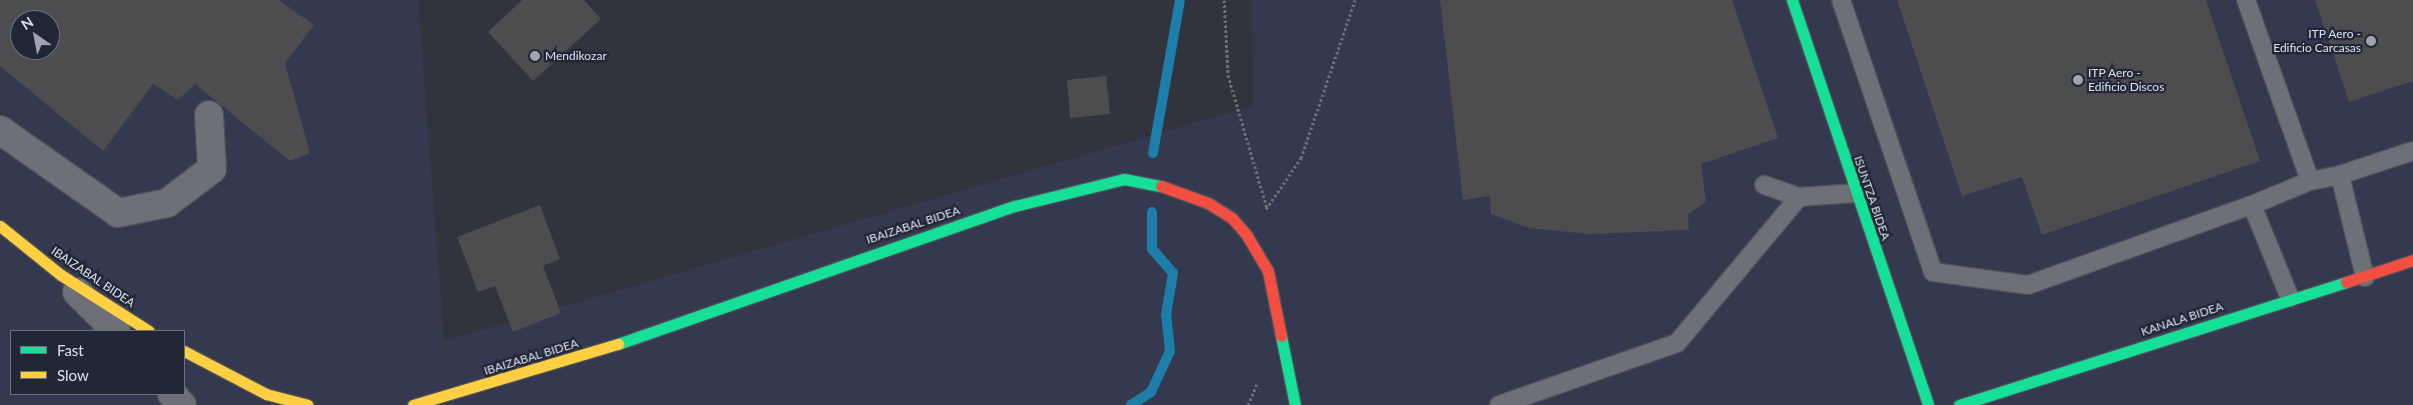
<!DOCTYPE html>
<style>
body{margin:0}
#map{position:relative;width:2413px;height:405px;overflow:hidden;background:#31343d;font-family:Lato,sans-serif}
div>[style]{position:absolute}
.built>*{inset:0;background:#34394f}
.stream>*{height:10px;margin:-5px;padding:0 5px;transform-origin:5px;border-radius:5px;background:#1d7fa9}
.building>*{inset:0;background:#4d4c4e}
.path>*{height:3px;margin-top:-1.5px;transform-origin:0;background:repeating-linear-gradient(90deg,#6e7078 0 2.5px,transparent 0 5px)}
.roads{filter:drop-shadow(1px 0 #4d5058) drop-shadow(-1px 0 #4d5058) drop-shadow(0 1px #4d5058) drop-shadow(0 -1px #4d5058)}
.lane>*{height:18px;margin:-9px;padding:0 9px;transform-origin:9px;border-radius:9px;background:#6e7078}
.street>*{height:28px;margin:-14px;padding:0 14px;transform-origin:14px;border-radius:14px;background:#6e7078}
.fast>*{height:11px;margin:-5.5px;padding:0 5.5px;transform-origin:5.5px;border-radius:5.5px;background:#16e098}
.slow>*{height:11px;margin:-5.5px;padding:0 5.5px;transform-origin:5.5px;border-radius:5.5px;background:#ffcf43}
.jam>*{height:11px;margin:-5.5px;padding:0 5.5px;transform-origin:5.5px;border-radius:5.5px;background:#f24e42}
.dots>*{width:14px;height:14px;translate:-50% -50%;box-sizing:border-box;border:2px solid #222738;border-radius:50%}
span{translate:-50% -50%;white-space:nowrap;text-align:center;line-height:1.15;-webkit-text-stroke:4.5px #222738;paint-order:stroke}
.poi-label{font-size:12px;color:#dde0ec}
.right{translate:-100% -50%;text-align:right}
.left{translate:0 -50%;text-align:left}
.street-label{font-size:12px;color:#dde0ec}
.legend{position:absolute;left:10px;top:330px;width:175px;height:65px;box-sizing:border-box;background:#222738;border:1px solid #6d7180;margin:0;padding:6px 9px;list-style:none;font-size:15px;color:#dde0ec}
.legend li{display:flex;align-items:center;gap:10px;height:25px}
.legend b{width:25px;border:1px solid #6d7180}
.north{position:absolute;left:10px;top:10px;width:50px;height:50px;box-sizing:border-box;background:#222738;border:1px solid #6d7180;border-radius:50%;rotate:327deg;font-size:14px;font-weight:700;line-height:20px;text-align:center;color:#dde0ec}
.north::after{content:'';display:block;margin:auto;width:18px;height:22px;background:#a1a4af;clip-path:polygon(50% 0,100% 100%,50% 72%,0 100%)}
</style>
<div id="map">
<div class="built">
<div style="clip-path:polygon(evenodd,0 0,418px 0,444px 341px,1253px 106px,1252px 0,2413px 0,2413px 405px,0 405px,0 0,20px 20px,50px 20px,50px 50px,20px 50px,20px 20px,0 0,11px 331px,184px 331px,184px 394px,11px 394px,11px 331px)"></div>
</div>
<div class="stream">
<div style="left:1153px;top:153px;width:155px;rotate:-80deg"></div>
<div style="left:1131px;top:405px;width:24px;rotate:-33deg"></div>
<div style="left:1151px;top:392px;width:45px;rotate:-65.1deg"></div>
<div style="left:1170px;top:351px;width:36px;rotate:-96deg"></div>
<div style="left:1166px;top:315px;width:43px;rotate:-80.5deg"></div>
<div style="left:1173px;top:273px;width:32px;rotate:-131deg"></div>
<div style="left:1152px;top:249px;width:37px;rotate:-90deg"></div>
</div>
<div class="building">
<div style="clip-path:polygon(evenodd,0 0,279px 0,314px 25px,285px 63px,310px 153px,290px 161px,195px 84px,178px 100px,153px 84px,103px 151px,0 66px,0 0,20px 20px,50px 20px,50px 50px,20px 50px,20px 20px)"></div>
<div style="clip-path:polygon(522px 0,584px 0,601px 19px,533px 81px,488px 32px)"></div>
<div style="clip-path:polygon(1440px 0,1732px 0,1778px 138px,1701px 164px,1706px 202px,1688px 214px,1689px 230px,1588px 234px,1529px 228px,1491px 214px,1490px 196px,1463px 200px)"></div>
<div style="clip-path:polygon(1897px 0,2206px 0,2260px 161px,2042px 235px,2022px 177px,1962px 196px)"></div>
<div style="clip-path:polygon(2315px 0,2413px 0,2413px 81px,2349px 102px)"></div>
<div style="clip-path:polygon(1106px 76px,1110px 114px,1070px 118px,1067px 80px)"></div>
<div style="clip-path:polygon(540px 205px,560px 259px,543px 266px,561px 313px,513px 332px,495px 286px,478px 292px,457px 237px)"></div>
</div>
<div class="path">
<div style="left:1224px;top:0;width:75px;rotate:86.9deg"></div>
<div style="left:1228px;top:75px;width:139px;rotate:73.7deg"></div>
<div style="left:1266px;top:209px;width:62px;rotate:-55.5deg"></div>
<div style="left:1301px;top:158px;width:167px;rotate:-71.1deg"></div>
<div style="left:1248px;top:405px;width:25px;rotate:-67deg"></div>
</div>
<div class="roads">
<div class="lane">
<div style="left:1841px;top:0;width:287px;rotate:71.3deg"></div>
<div style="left:1933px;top:272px;width:96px;rotate:7.8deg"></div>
<div style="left:2028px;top:285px;width:238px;rotate:-19.7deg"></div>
<div style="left:2252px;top:205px;width:100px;rotate:67.8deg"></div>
<div style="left:2246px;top:0;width:192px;rotate:70.5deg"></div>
<div style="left:1764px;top:185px;width:37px;rotate:19deg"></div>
<div style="left:2252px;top:205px;width:63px;rotate:-22.5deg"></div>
<div style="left:2310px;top:181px;width:31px;rotate:-11deg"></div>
<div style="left:2365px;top:277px;width:105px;rotate:-103.8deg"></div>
<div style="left:2340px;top:175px;width:77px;rotate:-18.2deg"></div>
<div style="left:1499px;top:405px;width:188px;rotate:-19.2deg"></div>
<div style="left:1677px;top:343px;width:190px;rotate:-50.1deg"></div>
<div style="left:1799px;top:197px;width:57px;rotate:-4deg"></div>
</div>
<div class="street">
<div style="left:0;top:130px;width:144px;rotate:35.1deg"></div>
<div style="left:118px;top:213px;width:50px;rotate:-11.5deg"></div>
<div style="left:167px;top:203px;width:56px;rotate:-37.1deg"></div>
<div style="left:212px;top:169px;width:54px;rotate:-93.2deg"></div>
<div style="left:77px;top:292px;width:55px;rotate:45deg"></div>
<div style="left:172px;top:394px;width:15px;rotate:48deg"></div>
</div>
<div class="fast">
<div style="left:1792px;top:0;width:427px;rotate:71.4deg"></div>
<div style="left:1281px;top:336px;width:70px;rotate:78.5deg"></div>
<div style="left:618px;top:344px;width:420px;rotate:-19.2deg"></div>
<div style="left:1015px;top:206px;width:112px;rotate:-13.9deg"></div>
<div style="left:1124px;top:179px;width:38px;rotate:11deg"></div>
<div style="left:1959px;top:405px;width:406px;rotate:-17.6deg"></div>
</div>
<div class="slow">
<div style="left:0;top:226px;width:78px;rotate:38.8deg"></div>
<div style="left:61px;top:275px;width:104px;rotate:32.5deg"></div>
<div style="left:184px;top:351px;width:93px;rotate:27.7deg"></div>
<div style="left:266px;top:394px;width:43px;rotate:14.7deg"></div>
<div style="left:413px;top:405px;width:214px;rotate:-16.6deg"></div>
</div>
<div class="jam">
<div style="left:1161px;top:186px;width:50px;rotate:19.9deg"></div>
<div style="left:1208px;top:203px;width:28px;rotate:32deg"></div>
<div style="left:1232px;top:218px;width:21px;rotate:49deg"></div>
<div style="left:1246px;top:234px;width:43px;rotate:59.3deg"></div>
<div style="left:1268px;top:271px;width:66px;rotate:78.7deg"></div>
<div style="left:2346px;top:282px;width:71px;rotate:-18.2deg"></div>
</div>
</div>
<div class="dots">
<div style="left:2371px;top:41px;background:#a1a4af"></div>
<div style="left:535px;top:56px;background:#a1a4af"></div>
<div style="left:2078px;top:80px;background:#a1a4af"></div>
</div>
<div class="poi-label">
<span class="right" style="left:2361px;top:41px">ITP Aero -<br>Edificio Carcasas</span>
<span class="left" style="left:545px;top:56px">Mendikozar</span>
<span class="left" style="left:2088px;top:80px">ITP Aero -<br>Edificio Discos</span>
</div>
<div class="street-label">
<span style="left:1872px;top:198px;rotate:71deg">ISUNTZA BIDEA</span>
<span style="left:913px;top:225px;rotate:-18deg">IBAIZABAL BIDEA</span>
<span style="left:93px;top:277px;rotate:34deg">IBAIZABAL BIDEA</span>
<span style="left:2182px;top:319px;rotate:-18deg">KANALA BIDEA</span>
<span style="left:531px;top:357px;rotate:-17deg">IBAIZABAL BIDEA</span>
</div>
<ul class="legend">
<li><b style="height:6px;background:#16e098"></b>Fast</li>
<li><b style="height:6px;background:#ffcf43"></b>Slow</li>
</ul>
<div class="north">N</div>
</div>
